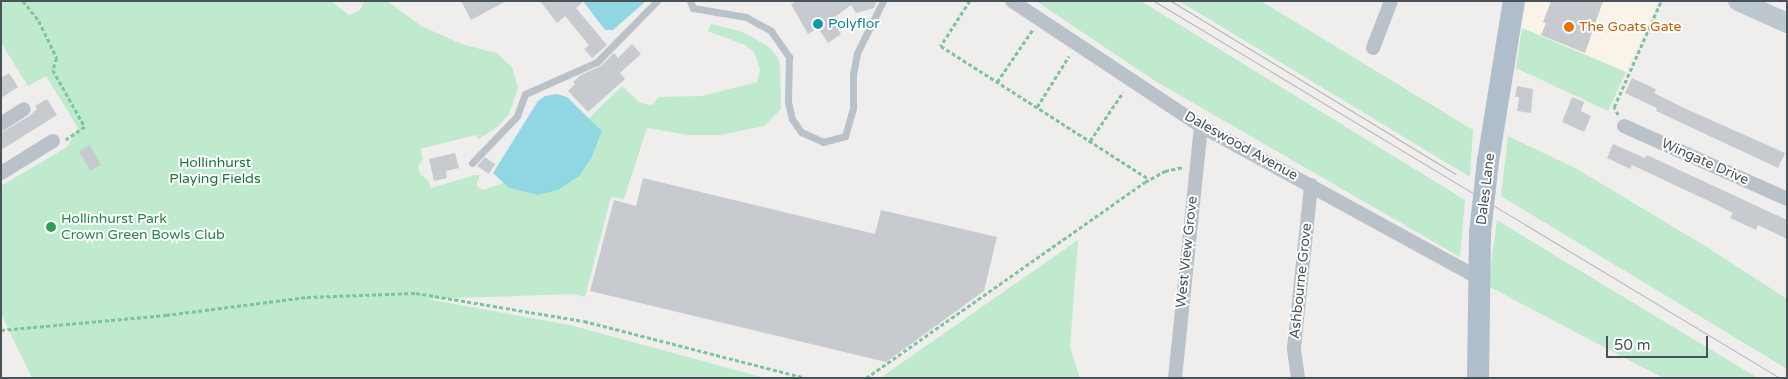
<!DOCTYPE html>
<style>
body{margin:0}
#map{position:relative;width:1788px;height:379px;overflow:hidden;background:#f0eded;font-family:"Varela Round",sans-serif}
div>[style]{position:absolute}
.commercial>*{inset:0;background:#faf3e7}
.green>*{inset:0;background:#bfeacd}
.water>*{inset:0;background:#90d7e3}
.building>*{inset:0;background:#c7cbcf}
.path>*{height:2.5px;margin-top:-1.25px;transform-origin:0;background:repeating-linear-gradient(90deg,#7ac59b 0 4px,transparent 0 6.5px)}
.lane>*{height:7px;margin:-3.5px;padding:0 3.5px;transform-origin:3.5px;border-radius:3.5px;background:#bac2c9}
.street>*{height:14px;margin:-7px;padding:0 7px;transform-origin:7px;border-radius:7px;background:#bac2c9}
.secondary>*{height:20px;margin:-10px;padding:0 10px;transform-origin:10px;border-radius:10px;background:#bcc7d0}
.primary>*{height:22px;margin:-11px;padding:0 11px;transform-origin:11px;border-radius:11px;background:#afbeca}
.tram>*{height:1px;margin:-0.5px;padding:0 0.5px;transform-origin:0.5px;border-radius:0.5px;background:#b0b3b7}
.primary-bridge>*{height:22px;margin:-11px;padding:0 11px;transform-origin:11px;border-radius:11px;background:#afbeca}
.dots>*{width:14px;height:14px;translate:-50% -50%;box-sizing:border-box;border:2px solid #fff;border-radius:50%}
span{translate:-50% -50%;white-space:nowrap;text-align:center;line-height:1.15;-webkit-text-stroke:4px #fff;paint-order:stroke}
.culture-label{font-size:14px;color:#0d838f}
.left{translate:0 -50%;text-align:left}
.food-label{font-size:14px;color:#c56008}
.street-label{font-size:14px;color:#475259}
.park-label{font-size:14px;color:#1f7343}
.leisure-label{font-size:14px;color:#27864d}
.frame{position:absolute;inset:0;border:2px solid #475259;pointer-events:none}
.scale{position:absolute;left:1606px;top:336px;width:102px;height:22px;box-sizing:border-box;border:2px solid #475259;border-top:0;padding-left:6px;font-size:15px;line-height:18px;white-space:nowrap;color:#475259;-webkit-text-stroke:4px #fff;paint-order:stroke}
</style>
<div id="map">
<div class="commercial">
<div style="clip-path:polygon(1526px 1px,1659px 1px,1626px 72px,1522px 28px)"></div>
</div>
<div class="green">
<div style="clip-path:polygon(1px 1px,331px 1px,349px 15px,360px 10px,364px 1px,387px 1px,421px 26px,464px 45px,497px 53px,512px 67px,518px 88px,509px 114px,500px 125px,479px 139px,476px 135px,420px 149px,423px 158px,418px 167px,420px 174px,428px 180px,431px 188px,475px 175px,480px 175px,476px 186px,483px 190px,503px 183px,509px 188px,538px 195px,592px 157px,602px 131px,589px 118px,622px 86px,640px 103px,652px 105px,659px 97px,702px 96px,757px 82px,760px 69px,754px 52px,745px 45px,708px 31px,711px 24px,740px 31px,754px 38px,770px 48px,778px 58px,780px 66px,781px 109px,764px 126px,720px 135px,688px 135px,647px 128px,624px 199px,611px 197px,585px 297px,572px 294px,427px 299px,570px 325px,765px 378px,32px 378px,1px 314px,1px 186px,67px 147px,78px 128px,46px 76px,28px 86px,1px 43px)"></div>
<div style="clip-path:polygon(1036px 1px,1141px 1px,1465px 200px,1460px 257px,1155px 81px)"></div>
<div style="clip-path:polygon(1179px 1px,1261px 1px,1473px 130px,1470px 177px)"></div>
<div style="clip-path:polygon(1522px 28px,1626px 72px,1608px 111px,1516px 68px)"></div>
<div style="clip-path:polygon(1508px 136px,1577px 169px,1710px 249px,1787px 299px,1787px 369px,1501px 196px)"></div>
<div style="clip-path:polygon(1497px 220px,1554px 255px,1758px 378px,1663px 378px,1488px 286px)"></div>
<div style="clip-path:polygon(1078px 240px,1070px 348px,1080px 378px,880px 378px)"></div>
</div>
<div class="water">
<div style="clip-path:polygon(583px 1px,646px 1px,613px 30px,605px 30px)"></div>
<div style="clip-path:polygon(557px 94px,567px 97px,602px 131px,592px 157px,580px 175px,558px 190px,538px 195px,509px 188px,493px 173px,538px 101px,545px 96px)"></div>
</div>
<div class="building">
<div style="clip-path:polygon(461px 1px,506px 1px,471px 20px)"></div>
<div style="clip-path:polygon(540px 1px,584px 1px,576px 8px,607px 45px,592px 58px,584px 49px,589px 45px,565px 16px,557px 23px)"></div>
<div style="clip-path:polygon(797px 1px,877px 1px,874px 8px,856px 13px,851px 5px,832px 19px,841px 34px,828px 43px,818px 28px,808px 34px,791px 4px)"></div>
<div style="clip-path:polygon(1551px 1px,1603px 1px,1585px 53px,1541px 35px,1546px 23px,1543px 22px)"></div>
<div style="clip-path:polygon(632px 44px,641px 54px,620px 73px,625px 79px,588px 112px,568px 91px,575px 84px,573px 82px,581px 75px,601px 66px,614px 53px,618px 58px)"></div>
<div style="clip-path:polygon(9px 73px,18px 87px,1px 98px,1px 78px)"></div>
<div style="clip-path:polygon(1632px 78px,1656px 89px,1654px 93px,1684px 108px,1785px 153px,1778px 168px,1656px 111px,1657px 108px,1625px 93px)"></div>
<div style="clip-path:polygon(1517px 86px,1533px 89px,1531px 113px,1517px 111px,1519px 97px,1515px 97px)"></div>
<div style="clip-path:polygon(1572px 97px,1584px 102px,1581px 111px,1591px 116px,1584px 132px,1562px 122px)"></div>
<div style="clip-path:polygon(47px 99px,57px 115px,1px 150px,1px 133px,29px 116px,37px 109px,35px 106px)"></div>
<div style="clip-path:polygon(1613px 144px,1645px 158px,1647px 155px,1787px 220px,1787px 239px,1758px 225px,1756px 230px,1730px 218px,1733px 213px,1713px 203px,1632px 165px,1630px 169px,1607px 158px)"></div>
<div style="clip-path:polygon(90px 145px,101px 165px,90px 171px,79px 151px)"></div>
<div style="clip-path:polygon(455px 153px,459px 168px,446px 171px,447px 178px,434px 181px,429px 159px)"></div>
<div style="clip-path:polygon(485px 157px,495px 164px,489px 174px,477px 166px)"></div>
<div style="clip-path:polygon(643px 178px,875px 234px,881px 210px,997px 237px,984px 291px,886px 362px,590px 291px,614px 200px,636px 206px)"></div>
</div>
<div class="path">
<div style="left:23px;top:1px;width:26px;rotate:51deg"></div>
<div style="left:39px;top:21px;width:41px;rotate:64.1deg"></div>
<div style="left:57px;top:58px;width:13px;rotate:108deg"></div>
<div style="left:53px;top:70px;width:65px;rotate:60.7deg"></div>
<div style="left:85px;top:127px;width:23px;rotate:146deg"></div>
<div style="left:970px;top:1px;width:54px;rotate:122.8deg"></div>
<div style="left:941px;top:46px;width:247px;rotate:32.6deg"></div>
<div style="left:997px;top:82px;width:64px;rotate:-55.8deg"></div>
<div style="left:1037px;top:107px;width:60px;rotate:-57.9deg"></div>
<div style="left:1618px;top:115px;width:9px;rotate:-117deg"></div>
<div style="left:1614px;top:107px;width:116px;rotate:-66.1deg"></div>
<div style="left:1090px;top:141px;width:59px;rotate:-56deg"></div>
<div style="left:1px;top:330px;width:166px;rotate:-5.2deg"></div>
<div style="left:166px;top:315px;width:142px;rotate:-7.3deg"></div>
<div style="left:307px;top:297px;width:109px;rotate:-2.1deg"></div>
<div style="left:416px;top:293px;width:170px;rotate:9.5deg"></div>
<div style="left:584px;top:321px;width:229px;rotate:14.4deg"></div>
<div style="left:866px;top:378px;width:341px;rotate:-35.1deg"></div>
<div style="left:1145px;top:182px;width:23px;rotate:-29deg"></div>
<div style="left:1165px;top:171px;width:19px;rotate:-12deg"></div>
</div>
<div class="lane">
<div style="left:690px;top:1px;width:8px;rotate:67deg"></div>
<div style="left:693px;top:8px;width:54px;rotate:9.6deg"></div>
<div style="left:746px;top:17px;width:29px;rotate:29deg"></div>
<div style="left:771px;top:31px;width:32px;rotate:55deg"></div>
<div style="left:789px;top:57px;width:45px;rotate:91.3deg"></div>
<div style="left:788px;top:102px;width:17px;rotate:77deg"></div>
<div style="left:792px;top:119px;width:16px;rotate:55deg"></div>
<div style="left:801px;top:132px;width:24px;rotate:24deg"></div>
<div style="left:823px;top:142px;width:23px;rotate:-15deg"></div>
<div style="left:845px;top:136px;width:29px;rotate:-74deg"></div>
<div style="left:853px;top:108px;width:33px;rotate:-90deg"></div>
<div style="left:853px;top:75px;width:22px;rotate:-80deg"></div>
<div style="left:857px;top:53px;width:58px;rotate:-63.4deg"></div>
<div style="left:472px;top:163px;width:65px;rotate:-46.2deg"></div>
<div style="left:517px;top:116px;width:23px;rotate:-70deg"></div>
<div style="left:525px;top:94px;width:79px;rotate:-24deg"></div>
<div style="left:597px;top:62px;width:86px;rotate:-45.5deg"></div>
</div>
<div class="street">
<div style="left:1012px;top:1px;width:227px;rotate:33.5deg"></div>
<div style="left:1201px;top:126px;width:306px;rotate:28.7deg"></div>
<div style="left:1469px;top:273px;width:10px;rotate:11deg"></div>
<div style="left:1373px;top:48px;width:50px;rotate:-69deg"></div>
<div style="left:1px;top:124px;width:27px;rotate:-33deg"></div>
<div style="left:1624px;top:126px;width:179px;rotate:24.1deg"></div>
<div style="left:1px;top:173px;width:61px;rotate:-31.6deg"></div>
<div style="left:1175px;top:378px;width:253px;rotate:-84.1deg"></div>
<div style="left:1298px;top:378px;width:30px;rotate:-98deg"></div>
<div style="left:1294px;top:348px;width:164px;rotate:-84deg"></div>
</div>
<div class="secondary">
<div style="left:1738px;top:1px;width:54px;rotate:24.2deg"></div>
</div>
<div class="primary">
<div style="left:1488px;top:161px;width:162px;rotate:-80.8deg"></div>
<div style="left:1478px;top:378px;width:145px;rotate:-89.2deg"></div>
</div>
<div class="tram">
<div style="left:1154px;top:1px;width:731px;rotate:31.06deg"></div>
<div style="left:1171px;top:1px;width:333px;rotate:31.3deg"></div>
</div>
<div class="primary-bridge">
<div style="left:1480px;top:233px;width:72px;rotate:-83.7deg"></div>
</div>
<div class="dots">
<div style="left:818px;top:24px;background:#0f9aa8"></div>
<div style="left:1569px;top:27px;background:#e8710a"></div>
<div style="left:51px;top:227px;background:#2e9e5b"></div>
</div>
<div class="culture-label">
<span class="left" style="left:828px;top:24px">Polyflor</span>
</div>
<div class="food-label">
<span class="left" style="left:1579px;top:27px">The Goats Gate</span>
</div>
<div class="street-label">
<span style="left:1241px;top:146px;rotate:29deg">Daleswood Avenue</span>
<span style="left:1705px;top:162px;rotate:24deg">Wingate Drive</span>
<span style="left:1486px;top:189px;rotate:-83deg">Dales Lane</span>
<span style="left:1187px;top:252px;rotate:-84deg">West View Grove</span>
<span style="left:1301px;top:281px;rotate:-84deg">Ashbourne Grove</span>
</div>
<div class="park-label">
<span style="left:215px;top:171px">Hollinhurst<br>Playing Fields</span>
</div>
<div class="leisure-label">
<span class="left" style="left:61px;top:227px">Hollinhurst Park<br>Crown Green Bowls Club</span>
</div>
<div class="frame"></div>
<div class="scale">50 m</div>
</div>
